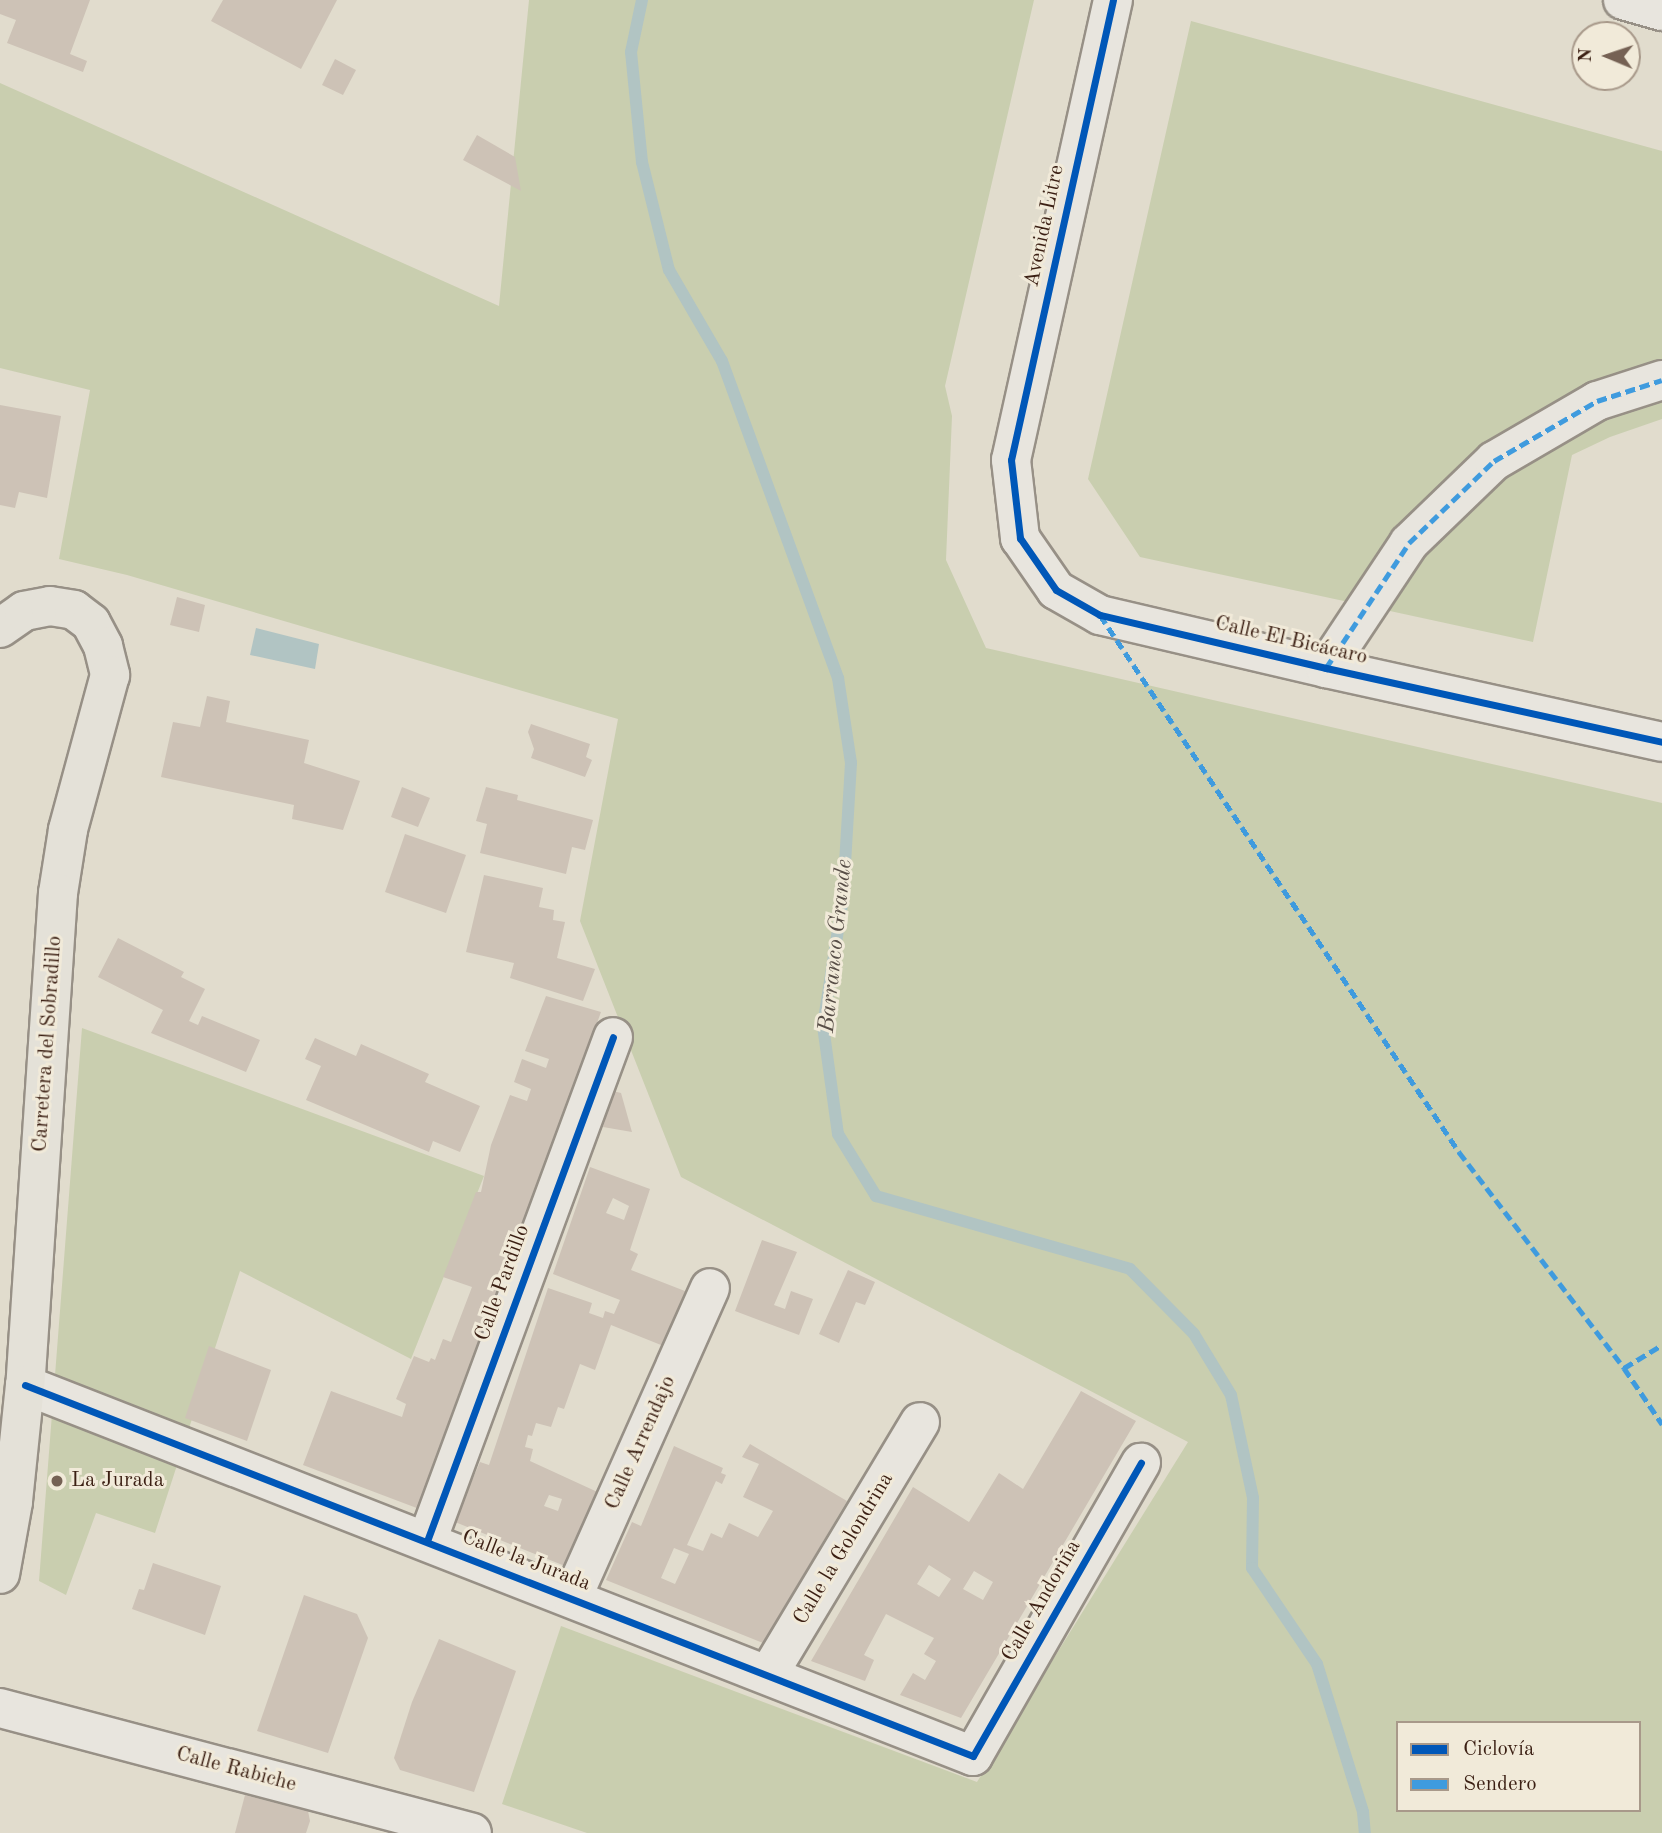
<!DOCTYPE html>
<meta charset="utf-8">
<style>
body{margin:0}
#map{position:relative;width:1662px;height:1833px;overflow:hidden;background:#e1dccd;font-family:"Old Standard TT",serif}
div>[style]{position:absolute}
.green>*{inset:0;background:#c9ceaf}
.water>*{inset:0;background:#b1c4c3}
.stream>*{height:12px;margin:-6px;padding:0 6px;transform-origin:6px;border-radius:6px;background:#b1c4c3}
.building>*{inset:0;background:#cdc2b6}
.roads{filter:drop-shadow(2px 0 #979086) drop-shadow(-2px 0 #979086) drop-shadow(0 2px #979086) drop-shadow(0 -2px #979086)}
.minor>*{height:38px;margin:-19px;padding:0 19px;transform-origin:19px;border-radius:19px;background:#e8e5de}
.major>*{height:38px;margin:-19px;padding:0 19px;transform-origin:19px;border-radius:19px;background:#e4e1d8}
.quiet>*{height:5px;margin-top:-2.5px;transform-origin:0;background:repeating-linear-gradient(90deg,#3f9bde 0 10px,transparent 0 15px)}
.cycleway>*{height:7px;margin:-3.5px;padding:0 3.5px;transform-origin:3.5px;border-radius:3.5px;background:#0057b8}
.dots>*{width:19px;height:19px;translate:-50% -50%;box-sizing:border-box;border:4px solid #f1ead9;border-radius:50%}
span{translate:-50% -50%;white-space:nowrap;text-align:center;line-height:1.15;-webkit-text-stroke:6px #f1ead9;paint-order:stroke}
.street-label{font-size:21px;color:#3b1f13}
.poi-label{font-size:21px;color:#3b1f13}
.left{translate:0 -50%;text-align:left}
.water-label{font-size:23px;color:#584e47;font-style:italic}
.legend{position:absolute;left:1396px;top:1721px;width:245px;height:91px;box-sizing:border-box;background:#f1ead9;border:2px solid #a8998a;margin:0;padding:9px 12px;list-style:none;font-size:21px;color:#3b1f13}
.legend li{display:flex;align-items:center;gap:14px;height:35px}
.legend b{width:35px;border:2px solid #a8998a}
.north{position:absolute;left:1571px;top:21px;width:70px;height:70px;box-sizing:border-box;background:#f1ead9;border:2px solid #a8998a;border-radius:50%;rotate:272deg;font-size:19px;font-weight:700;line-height:28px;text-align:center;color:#3b1f13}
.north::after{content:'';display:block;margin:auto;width:24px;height:32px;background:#756154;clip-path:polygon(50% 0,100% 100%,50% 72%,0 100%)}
</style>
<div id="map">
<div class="green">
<div style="clip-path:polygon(evenodd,529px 0,1034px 0,945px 386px,952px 416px,946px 560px,986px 648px,1662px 803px,1662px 1833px,587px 1833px,502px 1804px,561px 1626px,977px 1782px,1188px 1442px,681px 1177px,580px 921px,618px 719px,127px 575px,59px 559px,90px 390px,0 368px,0 83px,499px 306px,529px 0,1398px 1723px,1639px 1723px,1639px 1810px,1398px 1810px,1398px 1723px)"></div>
<div style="clip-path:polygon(1191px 21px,1662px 151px,1662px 419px,1610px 437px,1572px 455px,1533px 642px,1140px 557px,1088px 479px)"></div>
<div style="clip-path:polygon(82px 1028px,484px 1176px,411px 1359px,240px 1271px,155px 1533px,96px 1513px,66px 1595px,39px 1581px)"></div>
</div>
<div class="water">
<div style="clip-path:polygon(256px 628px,319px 644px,315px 669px,250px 655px)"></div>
</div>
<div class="stream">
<div style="left:642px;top:0;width:53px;rotate:101.9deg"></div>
<div style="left:631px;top:52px;width:111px;rotate:84.3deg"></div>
<div style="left:642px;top:162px;width:111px;rotate:76deg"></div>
<div style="left:669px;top:270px;width:105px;rotate:59.8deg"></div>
<div style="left:722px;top:361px;width:338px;rotate:69.9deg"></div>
<div style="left:838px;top:678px;width:86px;rotate:81.3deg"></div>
<div style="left:851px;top:763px;width:135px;rotate:93.4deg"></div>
<div style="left:843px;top:898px;width:130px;rotate:98.9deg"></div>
<div style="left:823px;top:1026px;width:109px;rotate:82.1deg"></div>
<div style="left:838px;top:1134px;width:73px;rotate:58.5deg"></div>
<div style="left:876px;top:1196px;width:264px;rotate:16deg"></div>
<div style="left:1130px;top:1269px;width:91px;rotate:45.4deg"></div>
<div style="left:1194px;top:1334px;width:71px;rotate:58.8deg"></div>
<div style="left:1231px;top:1395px;width:105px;rotate:77.9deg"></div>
<div style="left:1253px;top:1498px;width:70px;rotate:90.8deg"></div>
<div style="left:1252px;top:1568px;width:116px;rotate:55.9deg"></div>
<div style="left:1317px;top:1664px;width:155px;rotate:72.7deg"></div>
<div style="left:1363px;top:1812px;width:21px;rotate:85deg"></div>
</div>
<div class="building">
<div style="clip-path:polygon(0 0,90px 0,70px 54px,87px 61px,83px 72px,7px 43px,16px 20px,0 14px)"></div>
<div style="clip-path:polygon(223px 0,337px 0,301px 69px,211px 21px)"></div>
<div style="clip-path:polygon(335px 59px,356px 70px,343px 95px,322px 85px)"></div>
<div style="clip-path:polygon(477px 135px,515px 157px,521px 191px,463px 160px)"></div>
<div style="clip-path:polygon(0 405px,61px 416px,47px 498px,19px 492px,15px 508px,0 505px)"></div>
<div style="clip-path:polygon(177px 597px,205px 605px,199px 632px,170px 625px)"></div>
<div style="clip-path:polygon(207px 696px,230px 701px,226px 722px,309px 740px,304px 763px,360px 781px,343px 830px,292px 819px,294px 805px,161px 777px,173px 722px,200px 727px)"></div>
<div style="clip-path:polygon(531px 724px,590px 744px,586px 757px,592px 760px,585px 777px,531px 758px,534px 749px,528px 732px)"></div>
<div style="clip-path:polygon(402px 787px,430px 798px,418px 827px,391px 817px)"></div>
<div style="clip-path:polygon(486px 787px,518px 795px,517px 800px,593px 820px,585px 850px,572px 847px,566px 874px,480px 853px,487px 824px,476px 821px)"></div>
<div style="clip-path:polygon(405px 834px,466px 855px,446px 913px,385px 892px)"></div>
<div style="clip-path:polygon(484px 875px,543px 888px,539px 907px,554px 910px,553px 920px,565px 922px,557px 958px,595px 969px,583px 1001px,510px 978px,514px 963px,466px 952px)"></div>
<div style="clip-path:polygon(118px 938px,184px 972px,181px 977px,205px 989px,189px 1021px,198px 1025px,202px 1016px,260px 1040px,246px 1072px,151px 1033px,163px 1010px,98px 977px)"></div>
<div style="clip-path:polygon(546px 996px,601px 1012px,422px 1510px,303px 1465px,331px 1391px,402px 1417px,406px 1404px,396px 1399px,414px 1356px,429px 1362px,431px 1358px,435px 1360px,443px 1339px,451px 1342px,472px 1287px,443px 1277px,476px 1192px,481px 1192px,491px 1145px,510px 1095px,527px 1101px,531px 1089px,514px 1082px,522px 1059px,546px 1068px,549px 1059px,525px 1051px)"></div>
<div style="clip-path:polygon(315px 1038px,356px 1056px,361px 1044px,429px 1074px,425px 1082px,480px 1106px,460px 1152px,433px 1141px,429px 1152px,306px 1100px,321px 1066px,305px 1059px)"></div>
<div style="clip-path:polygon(613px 1091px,621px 1093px,632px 1132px,603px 1127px)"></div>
<div style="clip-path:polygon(evenodd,590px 1167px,650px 1189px,630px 1250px,638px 1254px,631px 1270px,690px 1293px,666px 1347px,611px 1325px,595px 1370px,580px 1364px,564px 1409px,558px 1407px,551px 1427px,536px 1423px,532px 1436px,528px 1435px,525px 1447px,533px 1449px,530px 1461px,604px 1495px,570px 1568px,450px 1520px,458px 1499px,463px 1501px,480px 1462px,489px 1465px,548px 1288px,592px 1303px,589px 1313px,603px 1318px,605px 1311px,614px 1314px,620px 1300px,553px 1274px,590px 1167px,613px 1198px,629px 1206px,624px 1220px,606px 1213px,613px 1198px,590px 1167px,549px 1495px,562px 1499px,558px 1511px,544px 1506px,549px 1495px)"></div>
<div style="clip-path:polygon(762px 1240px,797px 1252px,774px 1305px,785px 1309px,791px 1291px,813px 1299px,799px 1335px,735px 1311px)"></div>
<div style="clip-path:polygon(848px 1270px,875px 1282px,865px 1305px,856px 1302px,839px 1343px,819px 1334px)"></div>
<div style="clip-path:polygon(209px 1346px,271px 1370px,247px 1441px,185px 1418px)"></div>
<div style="clip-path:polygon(evenodd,1081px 1391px,1136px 1421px,961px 1718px,900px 1695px,913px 1673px,925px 1680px,936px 1661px,924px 1654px,934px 1638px,886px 1614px,864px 1655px,874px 1660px,865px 1681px,811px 1661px,913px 1487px,969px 1522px,999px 1473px,1023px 1489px,1081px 1391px,929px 1565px,951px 1579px,939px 1597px,917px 1584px,929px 1565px,1081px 1391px,974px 1571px,993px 1582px,983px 1600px,963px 1589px,974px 1571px)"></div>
<div style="clip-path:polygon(evenodd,750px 1444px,847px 1501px,763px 1643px,606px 1580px,632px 1522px,641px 1526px,674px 1446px,723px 1468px,721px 1473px,726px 1475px,722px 1484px,716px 1481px,687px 1545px,703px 1551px,711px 1533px,722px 1538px,729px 1523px,758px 1537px,773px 1511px,743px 1497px,759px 1464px,742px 1457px,750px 1444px,674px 1548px,689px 1554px,675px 1584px,661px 1578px,674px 1548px)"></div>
<div style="clip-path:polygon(153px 1563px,221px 1586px,205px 1635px,132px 1609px,139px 1589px,144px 1590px)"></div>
<div style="clip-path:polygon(304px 1595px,357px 1614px,368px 1638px,328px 1753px,257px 1731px)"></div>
<div style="clip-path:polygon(439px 1639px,516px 1671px,474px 1792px,400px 1770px,394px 1758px,412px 1702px)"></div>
<div style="clip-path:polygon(245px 1795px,308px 1811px,310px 1821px,306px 1833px,235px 1833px)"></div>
</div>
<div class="roads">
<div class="minor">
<div style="left:1113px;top:0;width:471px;rotate:102.5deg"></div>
<div style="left:1011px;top:460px;width:79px;rotate:83.4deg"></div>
<div style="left:1020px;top:538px;width:63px;rotate:55.3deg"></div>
<div style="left:1056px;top:590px;width:51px;rotate:29.6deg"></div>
<div style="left:1100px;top:615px;width:232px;rotate:13.2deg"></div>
<div style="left:1326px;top:668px;width:344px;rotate:12.4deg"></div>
<div style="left:1623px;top:0;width:41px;rotate:15.8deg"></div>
<div style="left:1326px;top:668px;width:150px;rotate:-56.4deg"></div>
<div style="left:1409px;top:543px;width:118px;rotate:-44deg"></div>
<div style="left:1494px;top:461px;width:119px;rotate:-30.2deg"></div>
<div style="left:1597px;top:401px;width:68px;rotate:-17.9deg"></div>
<div style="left:25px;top:1385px;width:1018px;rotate:21.37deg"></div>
<div style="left:973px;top:1756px;width:338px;rotate:-60.2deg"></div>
<div style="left:427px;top:1541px;width:537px;rotate:-69.74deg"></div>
<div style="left:572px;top:1598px;width:339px;rotate:-66deg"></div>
<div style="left:768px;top:1675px;width:295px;rotate:-59deg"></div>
<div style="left:0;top:1708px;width:488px;rotate:14.8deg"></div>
</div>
<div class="major">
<div style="left:0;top:628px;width:29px;rotate:-35deg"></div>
<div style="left:24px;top:611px;width:26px;rotate:-11deg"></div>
<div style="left:50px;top:606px;width:24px;rotate:9deg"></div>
<div style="left:74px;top:610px;width:21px;rotate:37deg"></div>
<div style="left:91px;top:623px;width:26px;rotate:62deg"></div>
<div style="left:103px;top:646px;width:30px;rotate:76deg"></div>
<div style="left:110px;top:675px;width:161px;rotate:105.2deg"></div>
<div style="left:68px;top:830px;width:64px;rotate:99deg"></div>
<div style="left:58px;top:893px;width:493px;rotate:93.8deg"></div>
<div style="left:25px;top:1385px;width:118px;rotate:95.9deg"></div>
<div style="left:13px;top:1502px;width:73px;rotate:100.2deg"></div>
</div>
</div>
<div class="quiet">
<div style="left:1100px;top:615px;width:646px;rotate:56.24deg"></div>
<div style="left:1459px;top:1152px;width:272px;rotate:52.6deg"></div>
<div style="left:1624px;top:1368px;width:68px;rotate:55.8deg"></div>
<div style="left:1326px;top:668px;width:150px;rotate:-56.4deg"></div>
<div style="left:1409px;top:543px;width:118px;rotate:-44deg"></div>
<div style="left:1494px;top:461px;width:119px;rotate:-30.2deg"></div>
<div style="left:1597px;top:401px;width:68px;rotate:-17.9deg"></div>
<div style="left:1624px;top:1368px;width:44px;rotate:-31.2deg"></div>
</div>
<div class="cycleway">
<div style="left:1113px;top:0;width:471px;rotate:102.5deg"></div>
<div style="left:1011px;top:460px;width:79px;rotate:83.4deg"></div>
<div style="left:1020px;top:538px;width:63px;rotate:55.3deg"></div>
<div style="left:1056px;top:590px;width:51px;rotate:29.6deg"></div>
<div style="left:1100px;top:615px;width:232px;rotate:13.2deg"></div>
<div style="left:1326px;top:668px;width:344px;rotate:12.4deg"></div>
<div style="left:25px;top:1385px;width:1018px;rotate:21.37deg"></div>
<div style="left:973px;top:1756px;width:338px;rotate:-60.2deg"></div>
<div style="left:427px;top:1541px;width:537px;rotate:-69.74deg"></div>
</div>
<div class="dots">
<div style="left:57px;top:1481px;background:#756154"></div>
</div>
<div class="street-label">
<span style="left:1045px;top:226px;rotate:-78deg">Avenida Litre</span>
<span style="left:1291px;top:641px;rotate:13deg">Calle El Bicácaro</span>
<span style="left:48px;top:1044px;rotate:-86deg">Carretera del Sobradillo</span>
<span style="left:503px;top:1283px;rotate:-70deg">Calle Pardillo</span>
<span style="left:641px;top:1443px;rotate:-66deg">Calle Arrendajo</span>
<span style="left:844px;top:1549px;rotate:-59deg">Calle la Golondrina</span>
<span style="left:526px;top:1561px;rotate:21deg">Calle la Jurada</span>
<span style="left:1042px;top:1601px;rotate:-60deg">Calle Andoriña</span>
<span style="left:236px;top:1770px;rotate:15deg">Calle Rabiche</span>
</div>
<div class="poi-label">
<span class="left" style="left:71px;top:1481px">La Jurada</span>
</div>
<div class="water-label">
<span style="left:836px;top:946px;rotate:-84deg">Barranco Grande</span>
</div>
<ul class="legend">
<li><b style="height:9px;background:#0057b8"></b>Ciclovía</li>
<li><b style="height:9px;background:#3f9bde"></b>Sendero</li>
</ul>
<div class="north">N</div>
</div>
